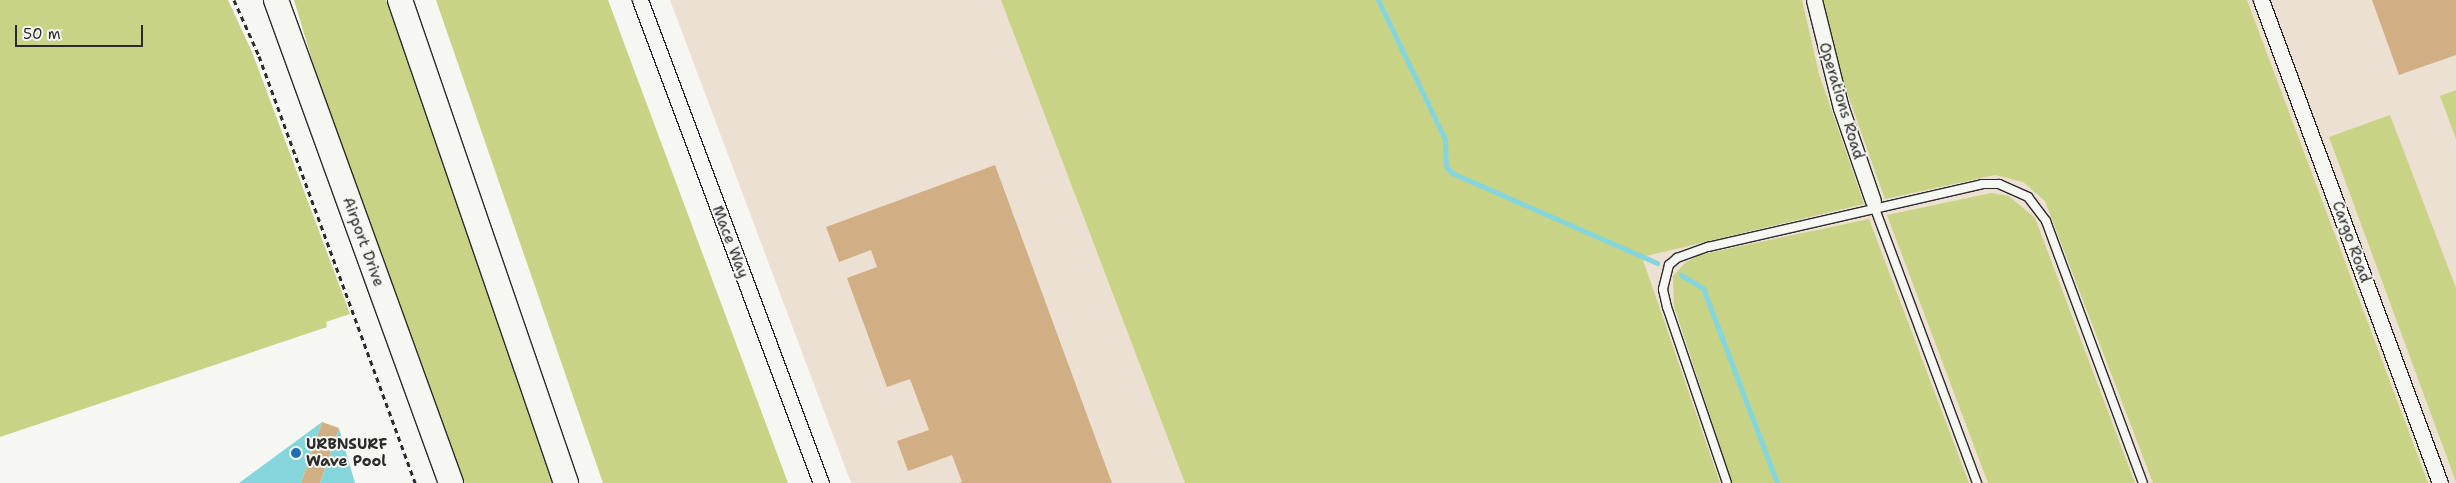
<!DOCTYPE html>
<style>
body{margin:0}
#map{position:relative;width:2456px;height:483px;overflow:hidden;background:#f6f6f2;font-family:"Shantell Sans",sans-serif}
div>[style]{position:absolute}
.built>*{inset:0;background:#ebe0d1}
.green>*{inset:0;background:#c8d386}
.water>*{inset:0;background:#84d6dc}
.stream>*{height:5px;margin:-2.5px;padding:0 2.5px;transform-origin:2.5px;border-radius:2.5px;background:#84d6dc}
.building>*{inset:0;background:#d2ae84}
.path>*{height:3px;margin-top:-1.5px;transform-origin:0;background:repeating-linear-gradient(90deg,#2b2b2b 0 5px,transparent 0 9px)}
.roads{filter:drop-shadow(1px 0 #2b2b2b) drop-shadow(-1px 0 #2b2b2b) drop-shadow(0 1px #2b2b2b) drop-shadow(0 -1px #2b2b2b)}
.lane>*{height:8px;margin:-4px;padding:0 4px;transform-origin:4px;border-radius:4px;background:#f6f6f2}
.street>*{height:15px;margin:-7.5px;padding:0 7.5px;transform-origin:7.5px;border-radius:7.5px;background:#f6f6f2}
.primary>*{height:24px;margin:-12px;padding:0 12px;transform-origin:12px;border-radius:12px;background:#f6f6f2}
.dots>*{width:14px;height:14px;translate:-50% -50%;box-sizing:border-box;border:2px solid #f6f6f2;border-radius:50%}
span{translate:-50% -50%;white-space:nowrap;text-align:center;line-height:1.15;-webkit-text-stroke:4px #f6f6f2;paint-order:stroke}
.street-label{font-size:15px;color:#2b2b2b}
.poi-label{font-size:15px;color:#2b2b2b;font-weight:700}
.left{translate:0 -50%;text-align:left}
.scale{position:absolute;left:15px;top:25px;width:128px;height:22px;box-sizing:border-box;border:2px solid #2b2b2b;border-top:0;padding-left:6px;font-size:15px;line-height:18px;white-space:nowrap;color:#2b2b2b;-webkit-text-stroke:4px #f6f6f2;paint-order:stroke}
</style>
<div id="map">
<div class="built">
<div style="clip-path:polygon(670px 0,2456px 0,2456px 483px,851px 483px)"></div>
</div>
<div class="green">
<div style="clip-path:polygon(0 0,228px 0,252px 52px,350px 314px,326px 322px,327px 327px,0 437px)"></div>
<div style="clip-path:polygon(294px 0,386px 0,495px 305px,552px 483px,465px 483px,342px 160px)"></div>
<div style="clip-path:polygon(436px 0,608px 0,788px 483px,603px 483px)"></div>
<div style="clip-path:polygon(1001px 0,1802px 0,1819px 74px,1864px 204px,1642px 257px,1720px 483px,1185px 483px)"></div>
<div style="clip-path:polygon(1823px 0,2247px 0,2428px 483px,2153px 483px,2045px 201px,2023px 182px,1995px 175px,1885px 199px,1839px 70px)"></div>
<div style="clip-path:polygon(2456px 90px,2456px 139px,2440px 96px)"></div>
<div style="clip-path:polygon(2390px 115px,2456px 288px,2456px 482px,2329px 137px)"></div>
<div style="clip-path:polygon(1991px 193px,2009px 196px,2035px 218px,2135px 483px,1988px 483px,1887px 215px)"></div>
<div style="clip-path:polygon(1869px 219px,1969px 483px,1732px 483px,1674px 306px,1673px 276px,1685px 263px,1699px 255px)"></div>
</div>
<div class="water">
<div style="clip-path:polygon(322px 422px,301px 483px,239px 483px)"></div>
<div style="clip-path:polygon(339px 428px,355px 483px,320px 483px)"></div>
</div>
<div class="stream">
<div style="left:1378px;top:0;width:154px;rotate:64.3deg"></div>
<div style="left:1445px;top:139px;width:27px;rotate:88deg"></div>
<div style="left:1446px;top:166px;width:9px;rotate:49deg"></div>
<div style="left:1452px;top:173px;width:224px;rotate:23.7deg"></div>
<div style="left:1681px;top:275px;width:26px;rotate:31deg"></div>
<div style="left:1703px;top:288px;width:209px;rotate:69.2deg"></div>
</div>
<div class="building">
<div style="clip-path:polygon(2372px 0,2456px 0,2456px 55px,2399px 75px)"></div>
<div style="clip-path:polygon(995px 165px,1112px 483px,959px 483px,962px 482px,952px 455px,908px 471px,897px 441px,929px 430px,910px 379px,887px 387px,847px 278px,877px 267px,871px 250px,839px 262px,826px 227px)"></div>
<div style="clip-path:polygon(322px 422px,339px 428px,320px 483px,301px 483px)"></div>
</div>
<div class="path">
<div style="left:234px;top:0;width:61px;rotate:65.9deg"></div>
<div style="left:259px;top:56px;width:455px;rotate:69.9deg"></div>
</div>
<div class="roads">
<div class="lane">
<div style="left:1874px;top:206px;width:296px;rotate:69.6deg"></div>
<div style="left:1727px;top:483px;width:186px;rotate:-108.8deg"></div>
<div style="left:1667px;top:307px;width:18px;rotate:-103deg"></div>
<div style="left:1663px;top:289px;width:25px;rotate:-76deg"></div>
<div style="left:1669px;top:265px;width:11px;rotate:-41deg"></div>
<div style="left:1677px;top:258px;width:33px;rotate:-20deg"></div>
<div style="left:1708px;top:247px;width:281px;rotate:-12.9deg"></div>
<div style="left:1982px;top:184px;width:17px"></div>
<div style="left:1999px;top:184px;width:32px;rotate:24deg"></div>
<div style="left:2028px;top:197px;width:30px;rotate:53deg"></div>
<div style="left:2046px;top:221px;width:279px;rotate:69.7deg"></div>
</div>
<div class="street">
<div style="left:640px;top:0;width:516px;rotate:69.46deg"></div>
<div style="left:1814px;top:0;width:111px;rotate:76deg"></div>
<div style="left:1841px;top:108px;width:98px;rotate:71deg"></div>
<div style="left:2261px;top:0;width:515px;rotate:69.67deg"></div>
</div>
<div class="primary">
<div style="left:276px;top:0;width:514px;rotate:70.08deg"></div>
<div style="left:400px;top:0;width:511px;rotate:71.03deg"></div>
</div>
</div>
<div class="dots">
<div style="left:296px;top:453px;background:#1f6fb2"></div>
</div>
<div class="street-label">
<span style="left:1841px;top:101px;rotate:73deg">Operations Road</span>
<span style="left:363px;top:242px;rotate:70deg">Airport Drive</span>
<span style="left:730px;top:242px;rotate:69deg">Mace Way</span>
<span style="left:2351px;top:242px;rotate:70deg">Cargo Road</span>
</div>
<div class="poi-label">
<span class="left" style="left:306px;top:453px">URBNSURF<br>Wave Pool</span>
</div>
<div class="scale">50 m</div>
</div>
